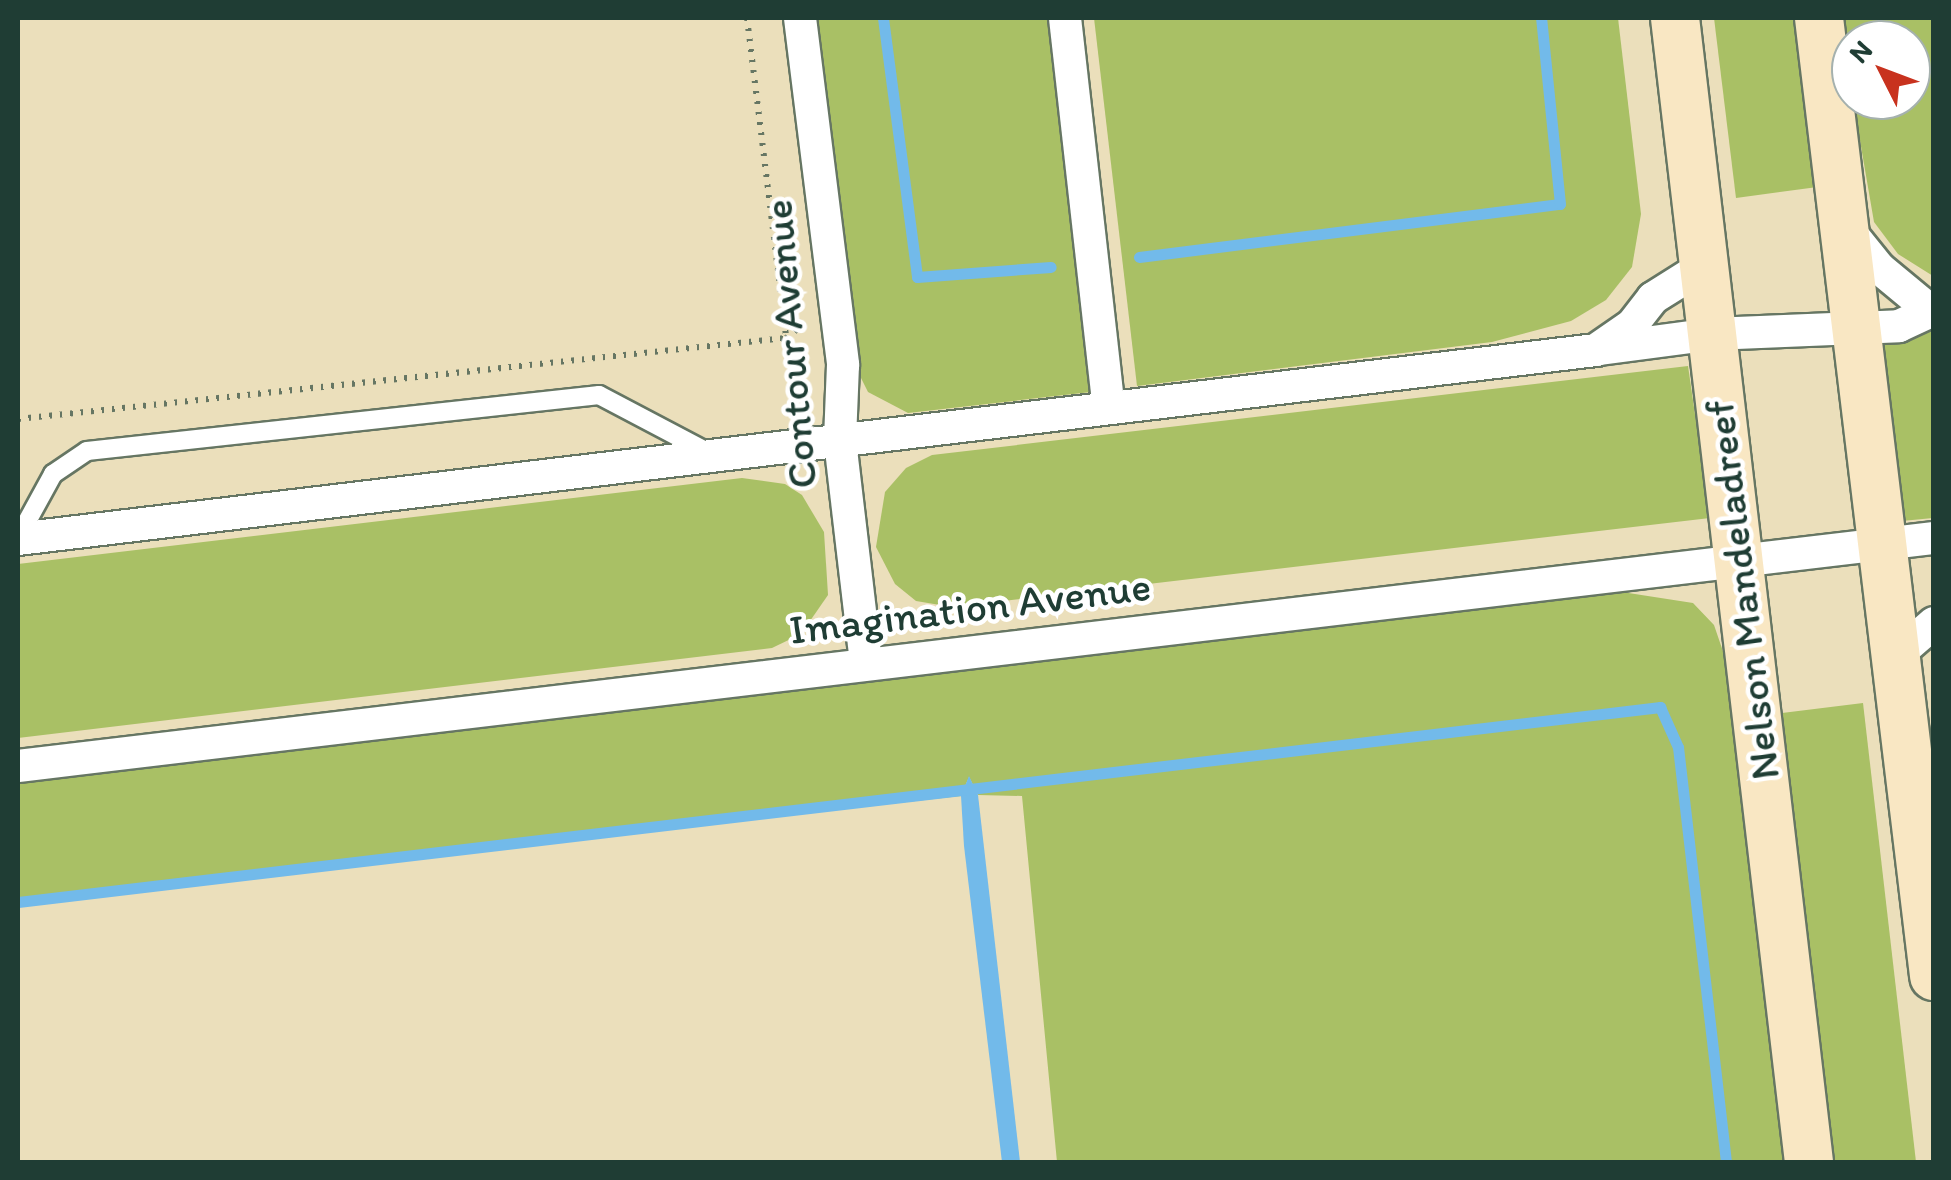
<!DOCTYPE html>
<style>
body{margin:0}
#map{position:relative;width:1951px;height:1180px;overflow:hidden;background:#ebdfbb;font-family:Itim,sans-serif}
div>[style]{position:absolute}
.green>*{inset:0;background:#a9c065}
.water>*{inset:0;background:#72baea}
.stream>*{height:11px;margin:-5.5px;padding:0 5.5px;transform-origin:5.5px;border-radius:5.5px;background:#72baea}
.path>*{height:6px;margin-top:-3px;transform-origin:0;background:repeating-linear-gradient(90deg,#667663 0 2.5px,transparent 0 10.5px)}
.roads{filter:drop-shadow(2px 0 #667663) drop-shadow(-2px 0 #667663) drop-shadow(0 2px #667663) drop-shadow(0 -2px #667663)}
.lane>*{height:18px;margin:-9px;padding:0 9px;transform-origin:9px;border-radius:9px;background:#fff}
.street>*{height:32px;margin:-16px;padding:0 16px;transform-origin:16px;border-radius:16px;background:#fff}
.secondary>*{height:48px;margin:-24px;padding:0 24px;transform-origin:24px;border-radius:24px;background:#f9e7c3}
span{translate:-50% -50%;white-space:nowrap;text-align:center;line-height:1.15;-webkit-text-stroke:9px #fff;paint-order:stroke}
.street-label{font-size:42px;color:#1f3d34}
.frame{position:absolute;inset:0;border:20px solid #1f3d34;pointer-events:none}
.north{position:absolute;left:1831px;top:20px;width:100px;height:100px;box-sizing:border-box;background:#fff;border:2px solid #a5b1ae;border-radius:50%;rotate:312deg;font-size:28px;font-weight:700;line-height:40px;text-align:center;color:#1f3d34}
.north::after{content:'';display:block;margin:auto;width:35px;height:45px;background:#c8321e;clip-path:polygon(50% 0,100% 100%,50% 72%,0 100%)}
</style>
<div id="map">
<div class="green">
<div style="clip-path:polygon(813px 18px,1047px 18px,1091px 392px,908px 413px,868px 392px,853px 362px)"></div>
<div style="clip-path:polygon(1094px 18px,1618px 18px,1641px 214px,1632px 267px,1606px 300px,1571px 321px,1492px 342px,1137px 386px)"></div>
<div style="clip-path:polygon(1714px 18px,1805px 18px,1825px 186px,1736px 198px)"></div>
<div style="clip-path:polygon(1843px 18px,1933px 18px,1933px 276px,1898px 254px,1874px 222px,1853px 100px,1911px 100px,1911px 40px,1851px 40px,1851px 81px)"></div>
<div style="clip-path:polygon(1933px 331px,1933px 518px,1902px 521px,1878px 338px)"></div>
<div style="clip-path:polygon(1688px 366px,1710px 518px,952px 607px,916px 601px,895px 584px,876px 547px,885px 492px,906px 468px,932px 455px)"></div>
<div style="clip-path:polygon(742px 478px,785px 484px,802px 495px,824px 532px,828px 595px,801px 634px,772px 648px,18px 738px,18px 564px)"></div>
<div style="clip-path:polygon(1622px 592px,1693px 603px,1714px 625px,1729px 669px,1786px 1162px,1057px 1162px,1022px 796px,978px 795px,969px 777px,961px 796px,18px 900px,18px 782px)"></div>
<div style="clip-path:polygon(1863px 703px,1916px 1162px,1826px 1162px,1774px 714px)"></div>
</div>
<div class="water">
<div style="clip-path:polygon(969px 776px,978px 795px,1020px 1162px,1002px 1162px,964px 846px,961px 796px)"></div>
</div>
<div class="stream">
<div style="left:883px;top:18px;width:261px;rotate:82.5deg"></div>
<div style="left:917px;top:277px;width:134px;rotate:-4.3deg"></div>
<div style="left:1139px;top:257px;width:424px;rotate:-7.2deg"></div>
<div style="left:1560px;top:204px;width:187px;rotate:-95.8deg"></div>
<div style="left:18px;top:902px;width:1654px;rotate:-6.77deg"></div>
<div style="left:1660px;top:707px;width:44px;rotate:65.8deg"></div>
<div style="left:1678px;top:747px;width:418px;rotate:83.4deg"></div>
</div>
<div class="path">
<div style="left:747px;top:18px;width:321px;rotate:83deg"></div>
<div style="left:18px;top:419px;width:772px;rotate:-6.02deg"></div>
<div style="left:786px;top:338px;width:23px;rotate:-38deg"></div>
</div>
<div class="roads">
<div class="lane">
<div style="left:18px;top:538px;width:73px;rotate:-61.3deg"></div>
<div style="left:53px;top:474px;width:41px;rotate:-34.1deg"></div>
<div style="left:87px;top:451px;width:515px;rotate:-6.24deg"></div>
<div style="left:599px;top:395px;width:124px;rotate:27.8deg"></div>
</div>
<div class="street">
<div style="left:800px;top:18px;width:350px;rotate:82.9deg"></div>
<div style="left:843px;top:365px;width:76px;rotate:92.3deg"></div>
<div style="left:840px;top:441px;width:224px;rotate:83.3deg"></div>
<div style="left:1065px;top:18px;width:392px;rotate:83.6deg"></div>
<div style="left:1846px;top:227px;width:53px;rotate:51.2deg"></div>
<div style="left:1879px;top:268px;width:67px;rotate:39.6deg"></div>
<div style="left:1600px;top:349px;width:113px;rotate:-7.6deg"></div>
<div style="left:1712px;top:334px;width:187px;rotate:-2.4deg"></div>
<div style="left:1899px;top:326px;width:38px;rotate:-25deg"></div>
<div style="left:18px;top:539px;width:1589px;rotate:-6.83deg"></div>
<div style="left:1596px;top:350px;width:44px;rotate:-34.8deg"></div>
<div style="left:1632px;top:325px;width:34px;rotate:-52deg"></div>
<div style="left:1653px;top:298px;width:60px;rotate:-32.1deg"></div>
<div style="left:1897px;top:655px;width:49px;rotate:-40.9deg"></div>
<div style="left:18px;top:766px;width:1930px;rotate:-6.79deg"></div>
</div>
<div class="secondary">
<div style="left:1675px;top:18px;width:1152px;rotate:83.32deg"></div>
<div style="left:1819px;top:18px;width:965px;rotate:83.15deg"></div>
</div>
</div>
<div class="street-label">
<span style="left:790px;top:344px;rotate:-95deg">Contour Avenue</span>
<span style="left:1742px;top:590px;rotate:-97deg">Nelson Mandeladreef</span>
<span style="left:970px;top:608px;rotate:-7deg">Imagination Avenue</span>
</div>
<div class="frame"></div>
<div class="north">N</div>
</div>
